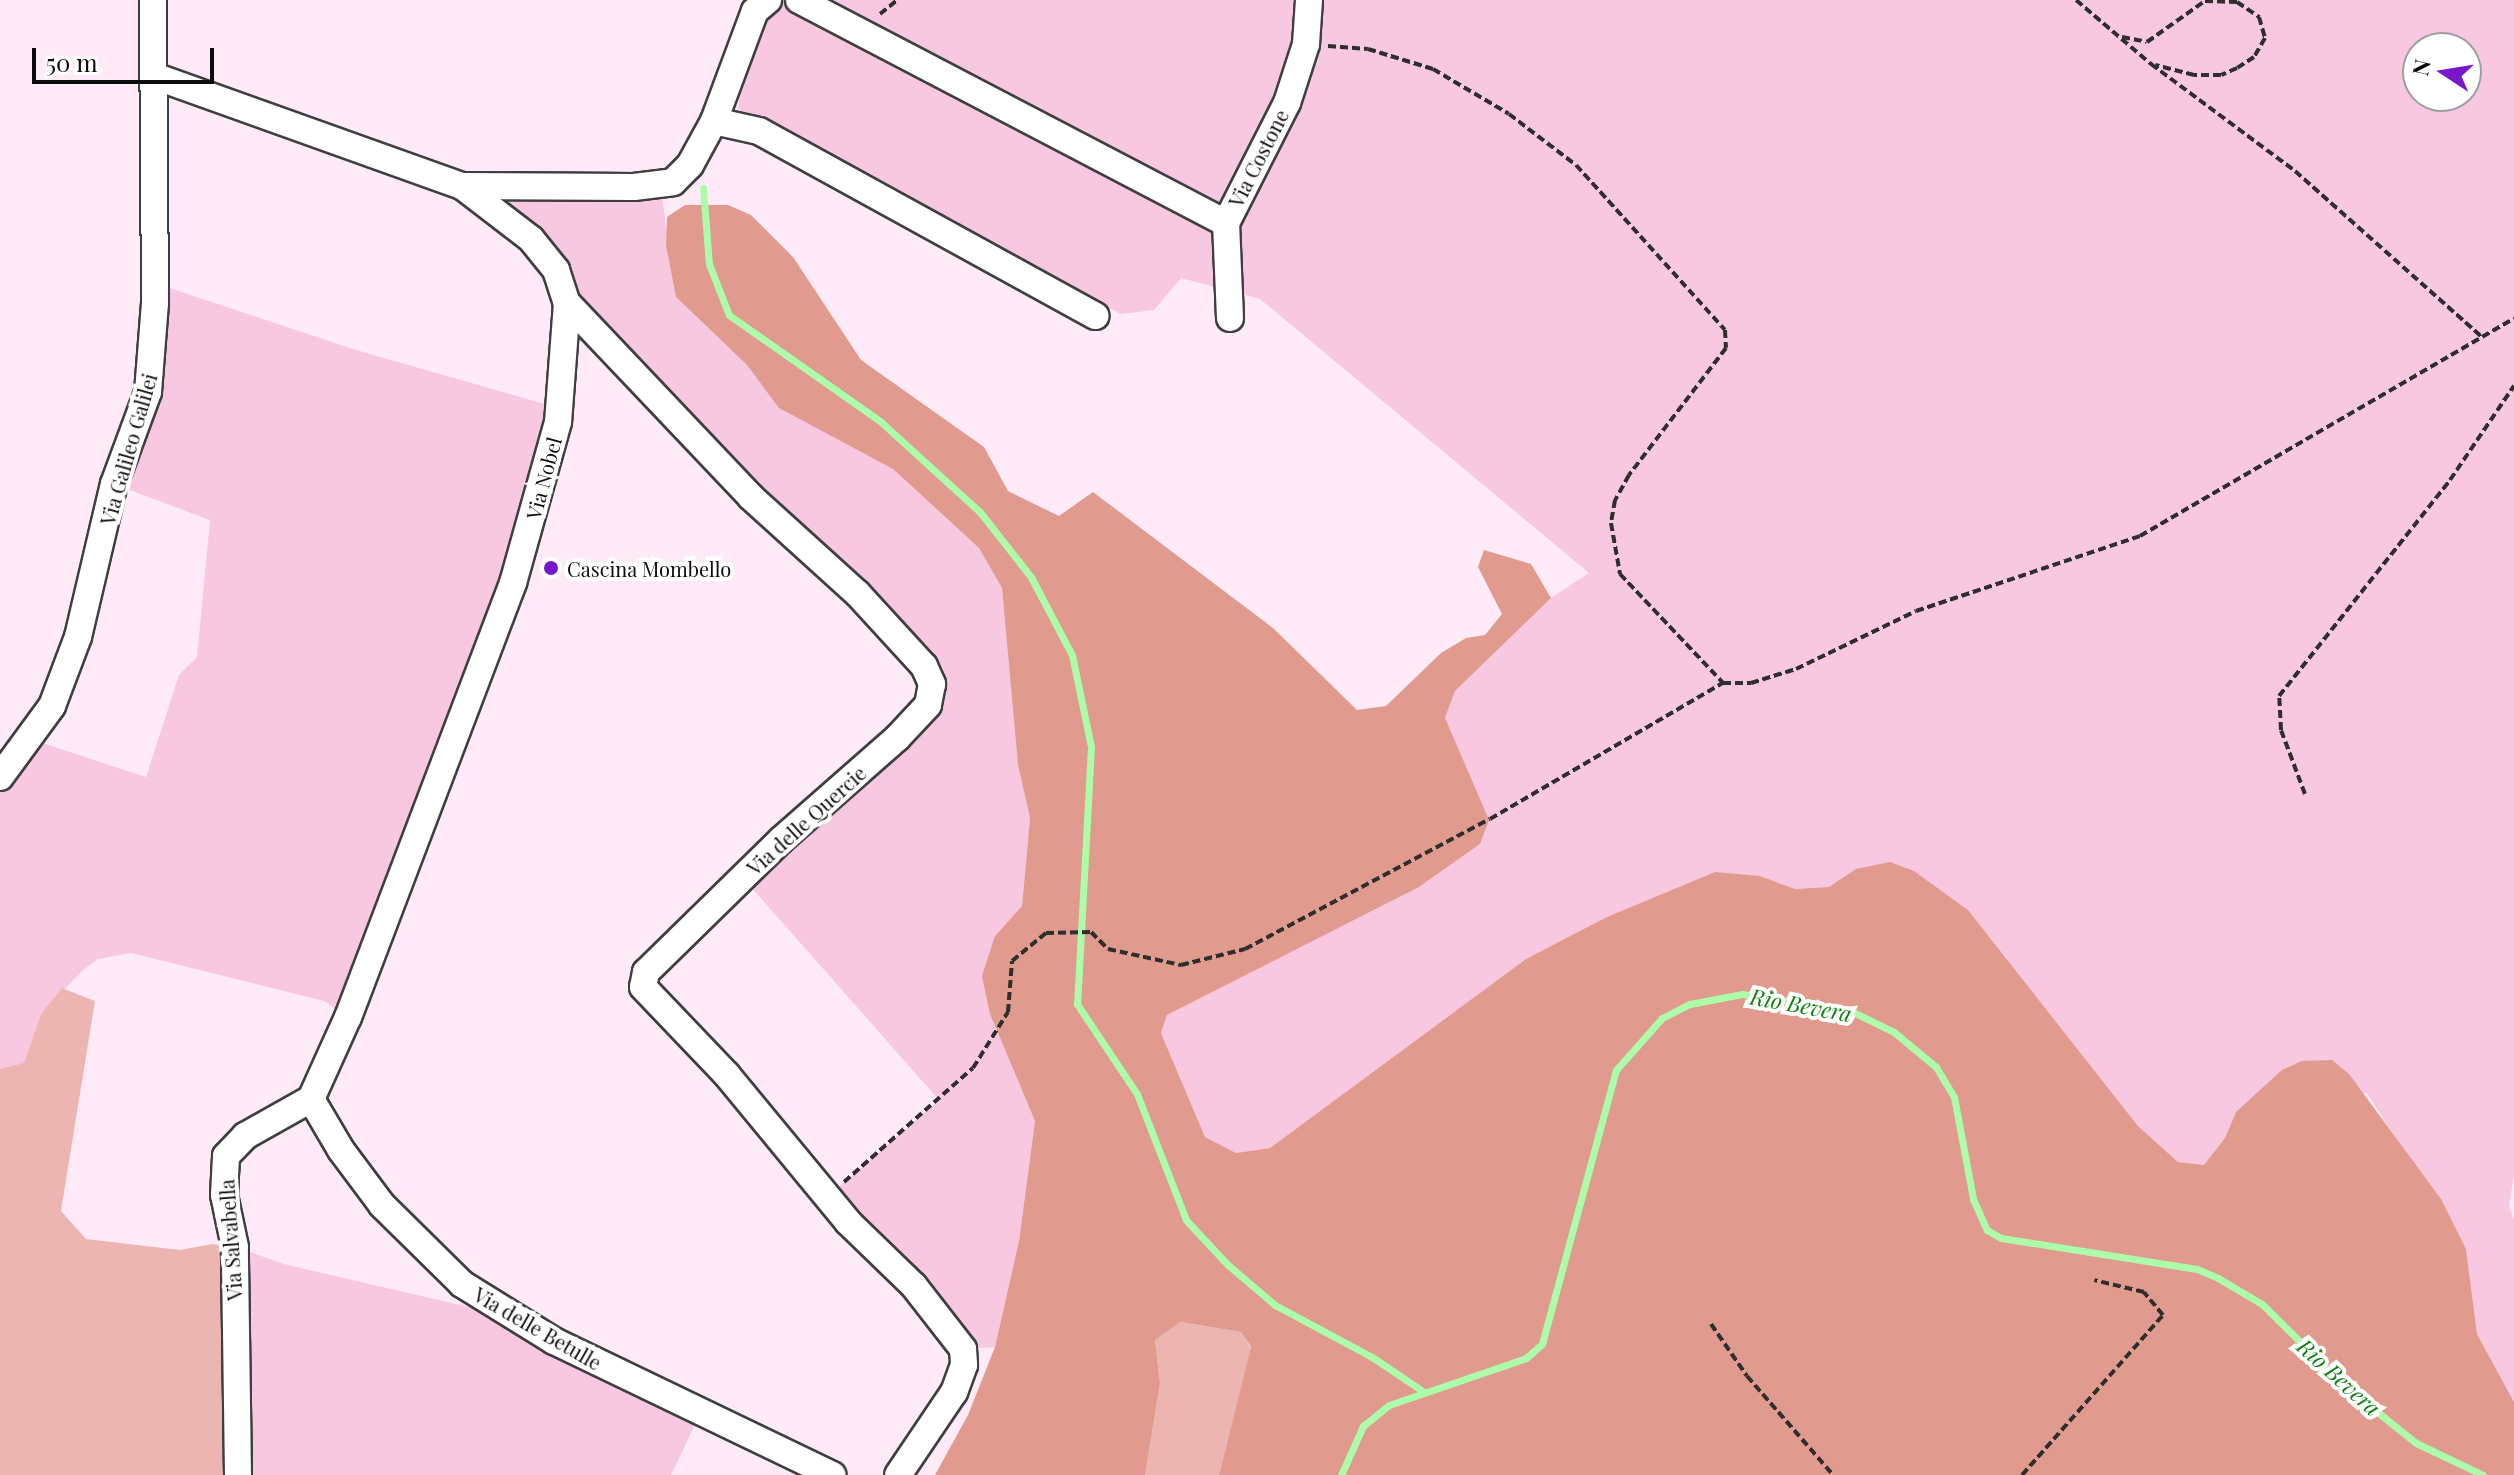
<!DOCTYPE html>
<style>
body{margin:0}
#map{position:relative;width:2514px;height:1475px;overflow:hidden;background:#ffebf7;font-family:"Playfair Display",serif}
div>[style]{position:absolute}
.farmland>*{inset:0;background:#f8c8e0}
.green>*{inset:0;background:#edb5b1}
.forest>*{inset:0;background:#e09a8e}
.stream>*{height:7px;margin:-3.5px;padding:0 3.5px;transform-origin:3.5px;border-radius:3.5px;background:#adfcaa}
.path>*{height:4px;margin-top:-2px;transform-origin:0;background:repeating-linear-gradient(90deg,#2e2e2e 0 8px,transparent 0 12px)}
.roads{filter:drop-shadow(2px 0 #3f3f3f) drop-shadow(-2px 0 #3f3f3f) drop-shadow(0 2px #3f3f3f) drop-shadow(0 -2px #3f3f3f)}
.street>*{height:26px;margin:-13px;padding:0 13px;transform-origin:13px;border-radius:13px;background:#fff}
.dots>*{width:22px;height:22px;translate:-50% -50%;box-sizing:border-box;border:4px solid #fff;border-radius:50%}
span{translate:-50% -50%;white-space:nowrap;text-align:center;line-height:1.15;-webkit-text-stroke:8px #fff;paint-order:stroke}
.street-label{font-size:20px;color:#0c0c0c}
.poi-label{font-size:20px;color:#0c0c0c}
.left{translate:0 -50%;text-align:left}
.water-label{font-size:22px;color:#0c830f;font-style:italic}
.north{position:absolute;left:2402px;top:32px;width:80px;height:80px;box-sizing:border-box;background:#fff;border:2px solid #9e9e9e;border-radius:50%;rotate:282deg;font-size:22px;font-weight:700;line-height:32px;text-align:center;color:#0c0c0c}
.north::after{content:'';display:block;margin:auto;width:28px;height:36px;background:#7817c9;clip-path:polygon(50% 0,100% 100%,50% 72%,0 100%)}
.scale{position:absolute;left:32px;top:48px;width:182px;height:36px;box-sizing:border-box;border:4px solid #0c0c0c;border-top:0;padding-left:10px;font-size:24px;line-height:28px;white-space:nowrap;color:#0c0c0c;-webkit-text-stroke:6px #fff;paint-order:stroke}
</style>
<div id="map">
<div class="farmland">
<div style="clip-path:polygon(evenodd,754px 0,2514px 0,2514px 1175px,2509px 1206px,2514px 1220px,2514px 1402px,2477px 1334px,2466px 1249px,2367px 1093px,2236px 1112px,2225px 1138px,2204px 1165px,2178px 1162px,2138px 1126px,1968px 910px,1914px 871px,1856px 869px,1830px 887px,1795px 889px,1760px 876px,1526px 959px,1270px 1148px,1236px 1153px,1205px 1137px,1161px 1033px,1167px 1015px,1419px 887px,1480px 844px,1445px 718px,1455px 691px,1551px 598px,1589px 573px,1260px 299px,1181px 278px,1154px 310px,1121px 314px,738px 109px,754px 0,2418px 48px,2466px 48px,2466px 96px,2418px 96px,2418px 48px)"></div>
<div style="clip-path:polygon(660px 183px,676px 297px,747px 365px,780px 408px,893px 469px,979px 548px,1002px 588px,1018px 765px,1030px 818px,1022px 906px,995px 936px,990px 1014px,1035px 1120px,1019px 1241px,995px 1347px,963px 1349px,827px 1197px,939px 1100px,743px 878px,932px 684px,751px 497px,556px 270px,462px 186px)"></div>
<div style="clip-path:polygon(154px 283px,356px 350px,559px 408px,558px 422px,348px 1017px,324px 1001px,131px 953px,98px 959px,83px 970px,41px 1014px,24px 1064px,0 1069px,0 777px,27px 738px,146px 777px,179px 675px,197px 657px,210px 520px,114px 484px,135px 419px)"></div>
<div style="clip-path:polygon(235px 1247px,284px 1264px,494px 1313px,691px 1410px,694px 1427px,671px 1475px,238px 1475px)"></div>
</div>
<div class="green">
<div style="clip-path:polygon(62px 988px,95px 1001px,61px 1211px,86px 1239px,180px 1250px,213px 1244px,235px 1247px,238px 1475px,0 1475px,0 1069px,24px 1063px,41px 1014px)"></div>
<div style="clip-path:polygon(1179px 1322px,1241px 1332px,1251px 1348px,1219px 1475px,1145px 1475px,1160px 1384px,1155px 1340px)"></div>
</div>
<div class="forest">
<div style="clip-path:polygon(685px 205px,728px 205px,751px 215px,793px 257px,861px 360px,984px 447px,1008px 491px,1059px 516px,1093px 492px,1273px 628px,1357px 710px,1386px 706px,1441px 653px,1466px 638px,1485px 635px,1502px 614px,1478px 567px,1484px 550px,1531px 564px,1551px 598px,1455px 691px,1445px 718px,1489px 820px,1480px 844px,1419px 887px,1167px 1015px,1161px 1033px,1205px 1137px,1236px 1153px,1270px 1148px,1526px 959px,1607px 917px,1715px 872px,1760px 876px,1795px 889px,1829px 887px,1856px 869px,1890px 862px,1914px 871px,1968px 910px,2138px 1126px,2178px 1162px,2204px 1165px,2225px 1138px,2236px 1112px,2282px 1070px,2302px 1061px,2332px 1060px,2349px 1074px,2441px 1199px,2466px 1249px,2477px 1334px,2514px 1402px,2514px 1475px,1219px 1475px,1251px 1347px,1241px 1332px,1180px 1322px,1155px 1340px,1160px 1384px,1145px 1475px,935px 1475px,968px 1415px,995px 1347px,1019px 1241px,1035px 1121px,990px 1014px,982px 976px,995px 936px,1022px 906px,1030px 818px,1018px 765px,1002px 588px,979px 548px,893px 469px,779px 408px,747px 365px,676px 297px,666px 245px,667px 217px)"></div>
</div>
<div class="stream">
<div style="left:703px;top:188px;width:76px;rotate:85.5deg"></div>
<div style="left:709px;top:264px;width:55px;rotate:68.6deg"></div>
<div style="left:729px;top:315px;width:186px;rotate:35.1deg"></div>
<div style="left:881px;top:422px;width:134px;rotate:42.3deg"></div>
<div style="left:980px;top:512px;width:83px;rotate:51.9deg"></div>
<div style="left:1031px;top:577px;width:88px;rotate:62.3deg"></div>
<div style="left:1072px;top:655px;width:94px;rotate:78.3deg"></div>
<div style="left:1091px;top:747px;width:257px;rotate:93.1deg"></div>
<div style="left:1077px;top:1004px;width:108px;rotate:56.3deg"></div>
<div style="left:1137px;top:1094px;width:135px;rotate:68.7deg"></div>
<div style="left:1186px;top:1220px;width:62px;rotate:47deg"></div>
<div style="left:1228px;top:1265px;width:62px;rotate:40.4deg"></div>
<div style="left:1275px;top:1305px;width:110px;rotate:28.2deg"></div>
<div style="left:1372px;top:1357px;width:63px;rotate:33.9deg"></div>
<div style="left:1341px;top:1475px;width:54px;rotate:-65.8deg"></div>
<div style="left:1363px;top:1426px;width:33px;rotate:-39deg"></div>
<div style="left:1389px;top:1405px;width:145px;rotate:-18.9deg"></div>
<div style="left:1526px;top:1358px;width:21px;rotate:-41deg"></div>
<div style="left:1542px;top:1344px;width:284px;rotate:-74.9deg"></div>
<div style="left:1616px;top:1070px;width:69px;rotate:-48.5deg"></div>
<div style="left:1662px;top:1018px;width:31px;rotate:-27deg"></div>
<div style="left:1690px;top:1004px;width:53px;rotate:-10.9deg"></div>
<div style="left:1742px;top:994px;width:110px;rotate:8.9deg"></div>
<div style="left:1851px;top:1011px;width:48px;rotate:26deg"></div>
<div style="left:1894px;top:1032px;width:55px;rotate:39.8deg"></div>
<div style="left:1936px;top:1067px;width:35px;rotate:59deg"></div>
<div style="left:1954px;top:1097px;width:104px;rotate:79.4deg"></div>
<div style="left:1973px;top:1199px;width:34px;rotate:66deg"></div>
<div style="left:1987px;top:1230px;width:16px;rotate:30deg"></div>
<div style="left:2001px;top:1238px;width:198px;rotate:9deg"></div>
<div style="left:2197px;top:1269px;width:23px;rotate:23deg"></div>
<div style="left:2218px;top:1278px;width:51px;rotate:30.6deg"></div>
<div style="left:2262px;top:1304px;width:117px;rotate:44.7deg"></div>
<div style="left:2345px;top:1386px;width:91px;rotate:38.8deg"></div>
<div style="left:2416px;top:1443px;width:74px;rotate:25.5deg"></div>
</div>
<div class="path">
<div style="left:2076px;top:0;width:99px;rotate:40.5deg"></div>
<div style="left:2151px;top:64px;width:179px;rotate:36.6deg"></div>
<div style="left:2295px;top:171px;width:250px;rotate:41.6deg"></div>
<div style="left:880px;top:14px;width:22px;rotate:-39deg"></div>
<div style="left:2122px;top:37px;width:25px;rotate:11deg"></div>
<div style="left:2147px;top:42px;width:71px;rotate:-35.3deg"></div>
<div style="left:2205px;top:1px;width:32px;rotate:2deg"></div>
<div style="left:2237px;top:2px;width:27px;rotate:34deg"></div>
<div style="left:2259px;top:17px;width:22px;rotate:74deg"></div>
<div style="left:2265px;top:38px;width:22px;rotate:120deg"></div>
<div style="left:2254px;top:57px;width:20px;rotate:147deg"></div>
<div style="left:2237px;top:68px;width:17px;rotate:156deg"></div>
<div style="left:2221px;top:75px;width:27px;rotate:180deg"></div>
<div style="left:2194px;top:75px;width:40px;rotate:-165.6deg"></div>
<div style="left:1328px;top:46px;width:40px;rotate:4.3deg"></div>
<div style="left:1368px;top:49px;width:68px;rotate:17.1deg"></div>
<div style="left:1433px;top:69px;width:88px;rotate:30.6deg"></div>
<div style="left:1509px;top:114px;width:84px;rotate:37.3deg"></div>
<div style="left:1576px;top:165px;width:222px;rotate:47.9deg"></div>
<div style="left:1725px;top:330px;width:18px;rotate:87deg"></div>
<div style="left:1726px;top:348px;width:160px;rotate:127.4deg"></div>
<div style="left:1629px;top:475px;width:29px;rotate:119deg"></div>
<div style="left:1615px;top:500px;width:23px;rotate:100deg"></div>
<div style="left:1611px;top:523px;width:52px;rotate:80deg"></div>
<div style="left:1620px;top:574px;width:150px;rotate:46.6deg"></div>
<div style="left:2305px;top:794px;width:68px;rotate:-110.6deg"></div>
<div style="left:2281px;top:730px;width:34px;rotate:-93deg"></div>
<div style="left:2279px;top:696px;width:275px;rotate:-51.6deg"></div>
<div style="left:2450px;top:480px;width:114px;rotate:-55.8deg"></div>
<div style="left:844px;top:1182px;width:172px;rotate:-41.5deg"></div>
<div style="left:973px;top:1068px;width:66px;rotate:-58deg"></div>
<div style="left:1008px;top:1012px;width:51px;rotate:-85.5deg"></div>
<div style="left:1012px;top:961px;width:44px;rotate:-39.5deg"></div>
<div style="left:1046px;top:933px;width:45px;rotate:-1.3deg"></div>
<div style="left:1091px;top:932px;width:24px;rotate:45deg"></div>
<div style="left:1108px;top:949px;width:75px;rotate:12.4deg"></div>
<div style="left:1181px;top:965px;width:66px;rotate:-14deg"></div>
<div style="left:1245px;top:949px;width:277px;rotate:-28deg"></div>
<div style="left:1490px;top:819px;width:270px;rotate:-30.3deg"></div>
<div style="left:1723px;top:683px;width:28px"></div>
<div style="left:1751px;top:683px;width:47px;rotate:-17.3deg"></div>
<div style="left:1796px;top:669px;width:133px;rotate:-25.8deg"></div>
<div style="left:1916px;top:611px;width:236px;rotate:-18.5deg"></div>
<div style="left:2140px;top:536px;width:433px;rotate:-30.2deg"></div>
<div style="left:1711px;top:1324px;width:63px;rotate:55.3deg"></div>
<div style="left:1747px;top:1376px;width:131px;rotate:49deg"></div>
<div style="left:2022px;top:1475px;width:213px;rotate:-48.6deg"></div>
<div style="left:2163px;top:1315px;width:30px;rotate:-130deg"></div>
<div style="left:2144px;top:1292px;width:51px;rotate:-166.5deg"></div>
</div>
<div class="roads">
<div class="street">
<div style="left:799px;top:0;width:482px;rotate:27.6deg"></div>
<div style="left:157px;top:77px;width:324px;rotate:19.7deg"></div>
<div style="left:462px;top:186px;width:87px;rotate:37.5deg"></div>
<div style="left:531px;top:239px;width:40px;rotate:51deg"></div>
<div style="left:556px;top:270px;width:35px;rotate:72deg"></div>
<div style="left:567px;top:303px;width:119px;rotate:94.3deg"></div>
<div style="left:558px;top:422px;width:167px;rotate:105.6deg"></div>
<div style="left:513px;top:583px;width:464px;rotate:110.8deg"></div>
<div style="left:348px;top:1017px;width:90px;rotate:114.3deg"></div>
<div style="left:714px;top:121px;width:46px;rotate:12.5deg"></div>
<div style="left:759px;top:131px;width:384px;rotate:28.8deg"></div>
<div style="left:462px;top:186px;width:172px;rotate:0.3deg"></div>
<div style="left:634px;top:187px;width:39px;rotate:-7deg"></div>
<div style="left:673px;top:182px;width:24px;rotate:-45deg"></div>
<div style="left:690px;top:165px;width:50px;rotate:-61.4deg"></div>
<div style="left:714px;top:121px;width:117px;rotate:-69.6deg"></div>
<div style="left:755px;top:11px;width:17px;rotate:-40deg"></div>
<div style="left:567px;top:303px;width:267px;rotate:46.5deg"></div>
<div style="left:751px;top:497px;width:143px;rotate:42.2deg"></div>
<div style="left:857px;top:593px;width:99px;rotate:47.5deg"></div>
<div style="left:924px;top:666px;width:20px;rotate:66deg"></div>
<div style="left:932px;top:684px;width:21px;rotate:101deg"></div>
<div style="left:928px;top:705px;width:45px;rotate:133.2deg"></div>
<div style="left:897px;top:738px;width:154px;rotate:138.7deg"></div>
<div style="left:781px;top:840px;width:189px;rotate:135.6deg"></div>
<div style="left:646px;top:972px;width:15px;rotate:101deg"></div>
<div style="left:643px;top:987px;width:122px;rotate:46.3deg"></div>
<div style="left:727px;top:1075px;width:190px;rotate:50.5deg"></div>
<div style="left:848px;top:1222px;width:92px;rotate:44.1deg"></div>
<div style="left:914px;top:1286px;width:80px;rotate:52.1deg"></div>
<div style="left:963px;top:1349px;width:16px;rotate:86deg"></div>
<div style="left:964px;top:1365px;width:29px;rotate:110deg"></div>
<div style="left:954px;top:1392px;width:100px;rotate:124deg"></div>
<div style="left:1230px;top:318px;width:95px;rotate:-92.4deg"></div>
<div style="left:1226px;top:223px;width:135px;rotate:-63.1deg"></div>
<div style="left:1287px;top:103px;width:62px;rotate:-72.1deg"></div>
<div style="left:1306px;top:44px;width:44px;rotate:-86.1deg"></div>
<div style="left:0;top:777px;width:88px;rotate:-53.8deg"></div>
<div style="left:52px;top:706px;width:74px;rotate:-69.4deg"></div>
<div style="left:78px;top:637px;width:157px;rotate:-76.8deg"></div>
<div style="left:114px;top:484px;width:98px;rotate:-69.7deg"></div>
<div style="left:148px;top:392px;width:89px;rotate:-85.5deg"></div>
<div style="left:155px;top:303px;width:303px;rotate:-90.4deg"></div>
<div style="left:311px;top:1099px;width:59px;rotate:59.5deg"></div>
<div style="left:341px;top:1150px;width:69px;rotate:53.3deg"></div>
<div style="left:382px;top:1205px;width:112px;rotate:44.6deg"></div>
<div style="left:462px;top:1284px;width:108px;rotate:31.8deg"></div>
<div style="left:554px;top:1341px;width:309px;rotate:25.7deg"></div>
<div style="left:238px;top:1475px;width:228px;rotate:-90.8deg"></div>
<div style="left:235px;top:1247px;width:53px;rotate:-101.9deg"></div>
<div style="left:224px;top:1195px;width:39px;rotate:-87deg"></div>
<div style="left:226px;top:1156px;width:28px;rotate:-46deg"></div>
<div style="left:245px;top:1136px;width:76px;rotate:-29.3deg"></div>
</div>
</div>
<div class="dots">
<div style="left:551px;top:568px;background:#7817c9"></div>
</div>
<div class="street-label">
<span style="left:1258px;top:158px;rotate:-63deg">Via Costone</span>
<span style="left:128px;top:449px;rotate:-74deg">Via Galileo Galilei</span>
<span style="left:543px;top:478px;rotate:-75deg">Via Nobel</span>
<span style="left:806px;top:820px;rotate:-42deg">Via delle Quercie</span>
<span style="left:230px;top:1240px;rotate:-94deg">Via Salvabella</span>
<span style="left:538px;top:1328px;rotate:30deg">Via delle Betulle</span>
</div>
<div class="poi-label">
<span class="left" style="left:567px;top:568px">Cascina Mombello</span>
</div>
<div class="water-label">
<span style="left:1801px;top:1005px;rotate:10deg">Rio Bevera</span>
<span style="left:2339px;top:1377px;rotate:42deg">Rio Bevera</span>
</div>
<div class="north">N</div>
<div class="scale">50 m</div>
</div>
